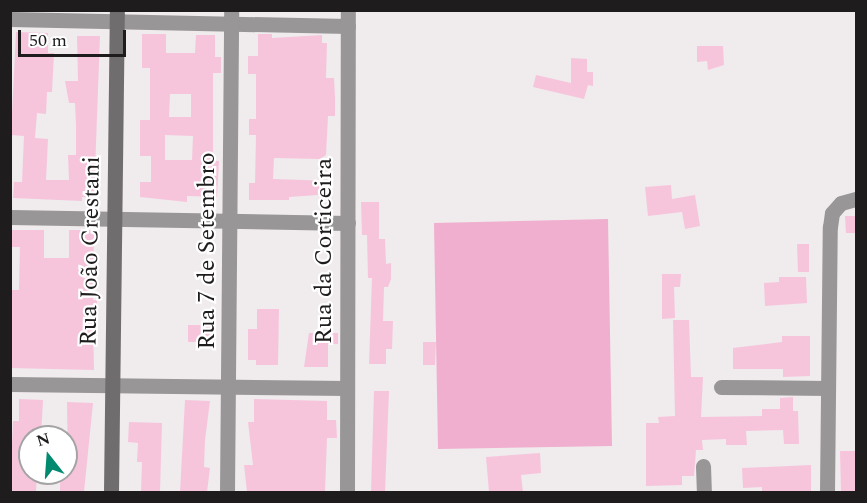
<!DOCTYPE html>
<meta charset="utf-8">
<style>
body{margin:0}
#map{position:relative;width:867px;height:503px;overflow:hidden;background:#f0ebed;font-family:Spectral,serif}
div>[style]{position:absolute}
.green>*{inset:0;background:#f0afcf}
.building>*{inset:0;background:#f6c5dc}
.street>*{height:15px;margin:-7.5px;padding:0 7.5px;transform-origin:7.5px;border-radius:7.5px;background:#989697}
.secondary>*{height:15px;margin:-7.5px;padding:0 7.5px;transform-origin:7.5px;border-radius:7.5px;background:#706d6e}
span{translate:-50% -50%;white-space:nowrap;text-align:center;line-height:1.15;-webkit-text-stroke:4.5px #fff;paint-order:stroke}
.street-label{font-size:24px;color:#1e1c1d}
.frame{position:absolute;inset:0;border:12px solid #1e1c1d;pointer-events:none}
.north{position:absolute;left:18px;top:425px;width:60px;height:60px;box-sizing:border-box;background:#fff;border:2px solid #a5a4a5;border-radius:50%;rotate:343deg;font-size:16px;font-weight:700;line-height:24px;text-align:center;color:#1e1c1d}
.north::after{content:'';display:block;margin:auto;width:21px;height:27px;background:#018a70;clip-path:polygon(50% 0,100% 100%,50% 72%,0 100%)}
.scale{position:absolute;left:18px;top:30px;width:108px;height:27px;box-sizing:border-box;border:3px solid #1e1c1d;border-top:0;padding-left:8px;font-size:18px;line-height:21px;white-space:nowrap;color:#1e1c1d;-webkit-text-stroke:4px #fff;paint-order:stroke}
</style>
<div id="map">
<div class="green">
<div style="clip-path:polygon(608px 219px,612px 446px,438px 449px,434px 223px)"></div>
</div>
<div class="building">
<div style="clip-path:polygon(16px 32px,48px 33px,48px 53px,54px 53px,52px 92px,47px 92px,46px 114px,37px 113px,35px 138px,48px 139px,46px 180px,69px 180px,68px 155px,76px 155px,76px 125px,75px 103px,69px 103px,65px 81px,78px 81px,77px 36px,100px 36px,94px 197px,82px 197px,82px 201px,13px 198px,14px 182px,22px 182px,24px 136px,11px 135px)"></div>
<div style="clip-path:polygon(evenodd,142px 34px,166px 34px,166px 53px,195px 53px,196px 35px,215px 35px,215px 57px,221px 57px,221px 73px,213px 73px,213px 161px,219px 161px,217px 197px,187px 196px,187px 202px,140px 197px,140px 182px,151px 182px,151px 156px,140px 156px,140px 120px,150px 120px,150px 68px,142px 68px,142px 34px,170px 94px,191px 94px,191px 117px,169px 117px,170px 94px,142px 34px,165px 135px,193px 136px,192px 160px,165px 160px,165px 135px)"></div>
<div style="clip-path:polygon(258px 34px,272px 34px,272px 38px,322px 35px,322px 43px,327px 43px,326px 78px,334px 78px,335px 98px,335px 116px,328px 116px,326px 155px,320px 159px,274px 158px,273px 179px,332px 181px,332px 194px,289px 197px,289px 200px,249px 200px,249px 183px,255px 183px,256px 135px,249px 135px,249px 119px,256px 119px,256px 74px,248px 74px,248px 56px,258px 56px)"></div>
<div style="clip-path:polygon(697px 46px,723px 46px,724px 65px,708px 70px,707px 61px,697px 62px)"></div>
<div style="clip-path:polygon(571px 58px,587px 59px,587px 72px,593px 72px,593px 86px,588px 85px,584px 99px,533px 87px,536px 75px,571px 83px)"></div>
<div style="clip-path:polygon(671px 185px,672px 199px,695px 195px,700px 226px,685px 229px,682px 212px,648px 216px,645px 187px)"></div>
<div style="clip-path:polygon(361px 202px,379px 202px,379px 239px,385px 239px,386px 264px,391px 263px,391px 279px,388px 287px,384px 287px,383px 321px,393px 321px,392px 349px,386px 349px,386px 364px,369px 364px,372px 278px,368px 278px,367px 235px,362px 235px)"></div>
<div style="clip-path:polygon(845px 216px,856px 216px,856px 233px,846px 233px)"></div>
<div style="clip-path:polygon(12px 230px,44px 230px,44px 258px,69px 258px,69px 230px,94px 230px,93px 300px,97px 300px,97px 323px,93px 323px,94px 370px,11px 368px,10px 290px,19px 290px,20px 247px,12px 247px)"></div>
<div style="clip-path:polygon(797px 244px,809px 244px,809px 272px,798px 272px)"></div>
<div style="clip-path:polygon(662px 274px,681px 274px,680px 287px,674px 287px,675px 318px,662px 319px)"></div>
<div style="clip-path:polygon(779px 277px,806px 277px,807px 303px,765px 306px,764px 283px,779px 282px)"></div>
<div style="clip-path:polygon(257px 309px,279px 309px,278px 365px,256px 365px,256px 360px,248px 360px,248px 329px,257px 329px)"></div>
<div style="clip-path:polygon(673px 320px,689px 320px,691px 377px,703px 377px,701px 417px,762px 416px,762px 409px,780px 409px,780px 398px,793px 397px,793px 411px,798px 411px,799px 444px,784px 444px,783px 430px,746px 431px,747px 445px,726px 445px,726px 439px,702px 440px,703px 450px,696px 450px,694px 476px,682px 476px,682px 485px,646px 486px,646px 423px,659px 423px,658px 417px,675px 416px)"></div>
<div style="clip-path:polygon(188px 325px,210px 325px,210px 342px,188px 342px)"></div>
<div style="clip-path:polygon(309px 333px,338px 333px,338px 344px,328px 344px,328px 367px,304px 367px)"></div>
<div style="clip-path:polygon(782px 336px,810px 336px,810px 376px,783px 377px,783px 369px,733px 369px,733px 348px,782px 342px)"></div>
<div style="clip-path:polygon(423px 342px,436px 342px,435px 365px,423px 365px)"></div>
<div style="clip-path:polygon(374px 391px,389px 391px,385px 492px,371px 492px)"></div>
<div style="clip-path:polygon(19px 399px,43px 400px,41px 437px,30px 437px,30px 473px,37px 473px,36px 492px,10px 492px,13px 421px,19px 421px)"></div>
<div style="clip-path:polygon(254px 399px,327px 401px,327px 420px,336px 420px,337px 438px,327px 438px,325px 492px,247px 492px,244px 465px,253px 465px,248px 422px,254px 422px)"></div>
<div style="clip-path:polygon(185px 400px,210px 401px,205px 440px,204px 467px,210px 468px,207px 492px,180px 492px)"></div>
<div style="clip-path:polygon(67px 402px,93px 403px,84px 492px,60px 492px,60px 473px,66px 473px,68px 467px)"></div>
<div style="clip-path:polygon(129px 422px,162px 423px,160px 492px,141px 492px,142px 462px,137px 462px,138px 443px,128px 442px)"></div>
<div style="clip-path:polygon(840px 451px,856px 451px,856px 492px,841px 492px)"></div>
<div style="clip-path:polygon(540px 453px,541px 473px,521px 475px,523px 492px,489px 492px,486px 457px)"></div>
<div style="clip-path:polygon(811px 465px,811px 492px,762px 492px,762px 487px,743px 488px,742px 468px)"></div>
</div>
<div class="street">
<div style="left:10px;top:19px;width:338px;rotate:1.2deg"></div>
<div style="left:10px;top:217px;width:338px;rotate:1deg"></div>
<div style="left:10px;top:384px;width:337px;rotate:0.7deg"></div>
<div style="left:721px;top:387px;width:107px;rotate:0.5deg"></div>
<div style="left:703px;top:466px;width:26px;rotate:88deg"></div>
<div style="left:227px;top:492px;width:482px;rotate:-89.5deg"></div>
<div style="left:347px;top:492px;width:482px;rotate:-89.9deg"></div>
<div style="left:827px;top:492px;width:265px;rotate:-89.4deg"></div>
<div style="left:830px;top:227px;width:14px;rotate:-82deg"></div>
<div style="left:832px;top:213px;width:13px;rotate:-48deg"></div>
<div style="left:841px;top:203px;width:16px;rotate:-15deg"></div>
</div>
<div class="secondary">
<div style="left:111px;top:492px;width:482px;rotate:-89.3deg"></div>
</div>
<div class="street-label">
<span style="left:91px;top:251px;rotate:-89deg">Rua João Crestani</span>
<span style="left:208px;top:251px;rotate:-90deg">Rua 7 de Setembro</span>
<span style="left:325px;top:251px;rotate:-90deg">Rua da Corticeira</span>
</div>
<div class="frame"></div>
<div class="north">N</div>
<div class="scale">50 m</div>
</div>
